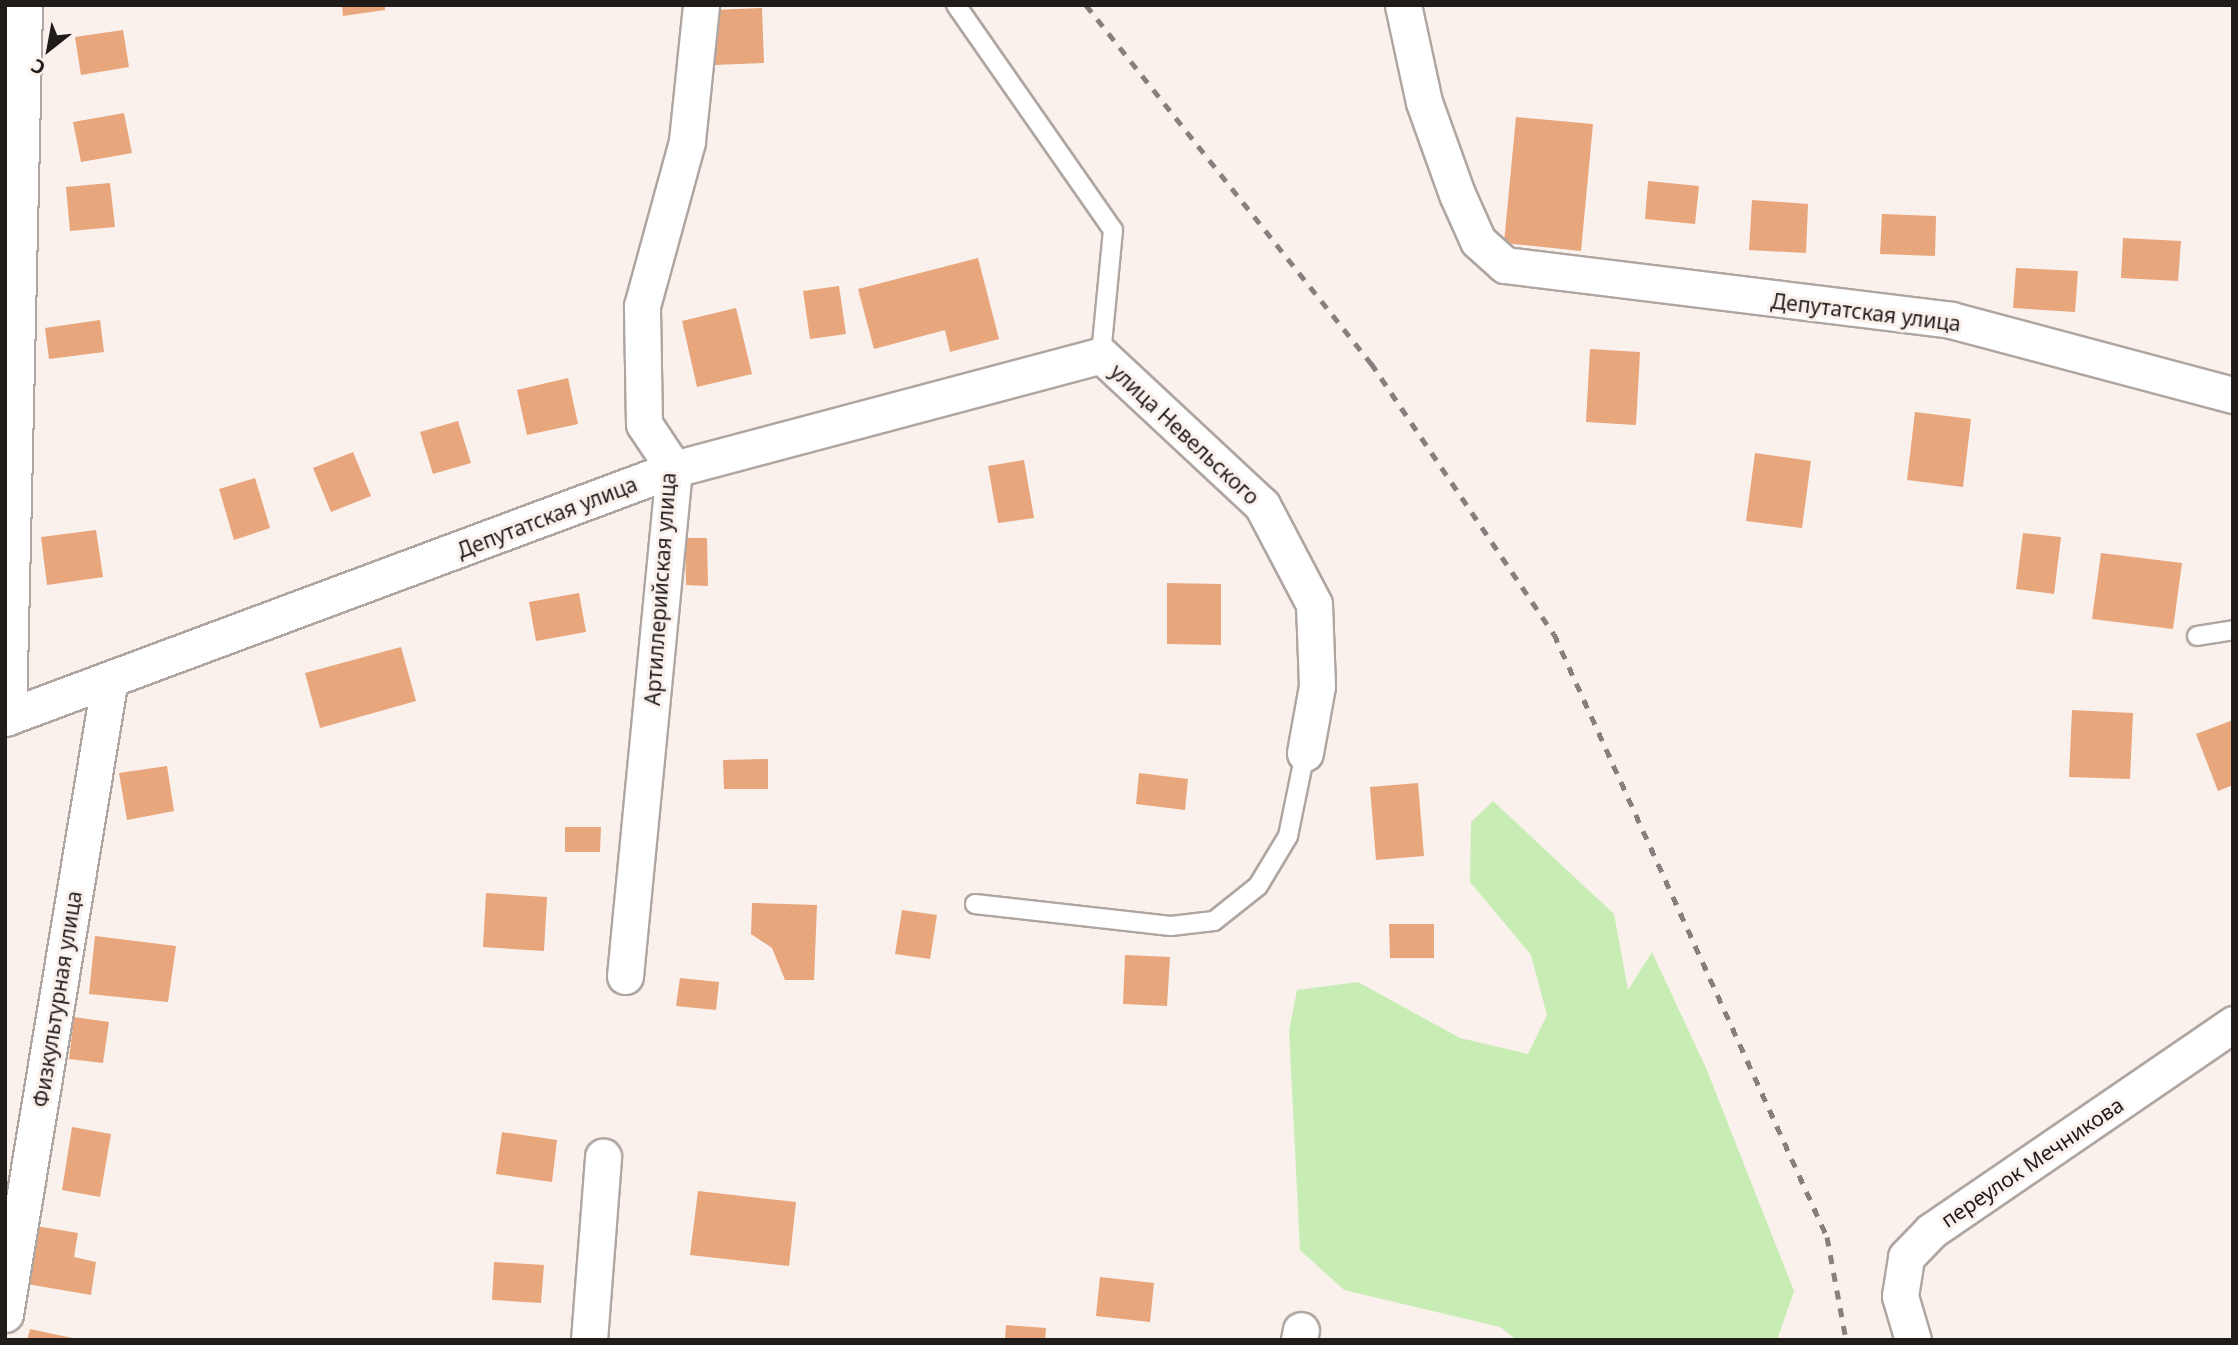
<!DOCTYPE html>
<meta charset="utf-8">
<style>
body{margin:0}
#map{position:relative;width:2238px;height:1345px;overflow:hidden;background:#faf1ec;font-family:"Noto Sans",sans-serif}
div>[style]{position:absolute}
.green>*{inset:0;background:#c7edb5}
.building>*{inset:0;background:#e8a67d}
.roads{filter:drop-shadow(2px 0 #afa6a1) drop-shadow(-2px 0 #afa6a1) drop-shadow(0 2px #afa6a1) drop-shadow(0 -2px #afa6a1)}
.service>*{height:18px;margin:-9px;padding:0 9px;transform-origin:9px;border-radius:9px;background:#fff}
.minor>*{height:35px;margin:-17.5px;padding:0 17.5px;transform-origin:17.5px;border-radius:17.5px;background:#fff}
.rail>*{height:5px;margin-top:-2.5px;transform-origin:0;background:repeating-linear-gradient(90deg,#86807d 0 9px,transparent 0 18px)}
span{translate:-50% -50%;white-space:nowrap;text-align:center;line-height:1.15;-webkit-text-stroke:6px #faf1ec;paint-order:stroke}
.street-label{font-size:21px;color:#1f1c1a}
.frame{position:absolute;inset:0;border:7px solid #1f1c1a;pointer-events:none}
.north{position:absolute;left:14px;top:14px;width:70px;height:70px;-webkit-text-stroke:5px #faf1ec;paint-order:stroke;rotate:211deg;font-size:19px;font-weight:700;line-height:28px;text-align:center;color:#1f1c1a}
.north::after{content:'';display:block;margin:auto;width:24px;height:32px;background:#1f1c1a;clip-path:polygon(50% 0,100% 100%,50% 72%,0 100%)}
</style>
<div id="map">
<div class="green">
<div style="clip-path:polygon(1493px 801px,1614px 914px,1628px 990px,1652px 952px,1706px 1068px,1794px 1291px,1777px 1340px,1517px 1340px,1500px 1327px,1344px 1290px,1300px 1250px,1289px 1031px,1297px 990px,1358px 982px,1460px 1038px,1528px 1054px,1547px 1015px,1531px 955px,1470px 882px,1471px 822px)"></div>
</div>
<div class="building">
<div style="clip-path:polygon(342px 5px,385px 5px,385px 10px,343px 16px)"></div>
<div style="clip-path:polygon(762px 8px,764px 63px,714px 65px,712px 10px)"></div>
<div style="clip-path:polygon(123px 30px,129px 67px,81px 75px,75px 37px)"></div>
<div style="clip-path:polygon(124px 113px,132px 153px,81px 162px,73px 122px)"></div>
<div style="clip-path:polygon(1516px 117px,1593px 124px,1581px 251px,1504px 243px)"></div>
<div style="clip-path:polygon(1648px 181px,1699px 186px,1695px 224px,1645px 219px)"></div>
<div style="clip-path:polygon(110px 183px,115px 227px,70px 231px,66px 187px)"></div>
<div style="clip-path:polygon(1752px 200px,1808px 204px,1806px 253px,1749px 250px)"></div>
<div style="clip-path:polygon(1882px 214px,1936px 216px,1935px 256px,1880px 254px)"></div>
<div style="clip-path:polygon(2123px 238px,2181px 241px,2178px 281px,2121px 278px)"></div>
<div style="clip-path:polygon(978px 258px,999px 339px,950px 352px,945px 330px,874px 349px,858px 289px)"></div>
<div style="clip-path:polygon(2016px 268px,2078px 271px,2075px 312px,2013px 308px)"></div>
<div style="clip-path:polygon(839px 286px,846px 334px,810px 339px,803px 291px)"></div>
<div style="clip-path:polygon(736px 308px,752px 374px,697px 387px,682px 321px)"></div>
<div style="clip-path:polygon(100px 320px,104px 352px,49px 359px,45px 328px)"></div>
<div style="clip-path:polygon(1590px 349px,1640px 352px,1636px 425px,1586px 422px)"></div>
<div style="clip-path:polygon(568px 378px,578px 424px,527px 435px,517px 390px)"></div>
<div style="clip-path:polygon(1915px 412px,1971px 419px,1963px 487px,1907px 480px)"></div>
<div style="clip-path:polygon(458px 421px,471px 463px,433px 474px,420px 432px)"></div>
<div style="clip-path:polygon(353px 452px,371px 496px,331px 512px,313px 468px)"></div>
<div style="clip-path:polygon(1755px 453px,1811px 461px,1802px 528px,1746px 521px)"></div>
<div style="clip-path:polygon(1024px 460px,1034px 518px,998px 523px,988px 466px)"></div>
<div style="clip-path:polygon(255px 478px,270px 528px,234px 540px,219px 489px)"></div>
<div style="clip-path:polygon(96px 530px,103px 577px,47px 585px,41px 537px)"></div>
<div style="clip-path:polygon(2023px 533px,2061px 537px,2054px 594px,2016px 589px)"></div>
<div style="clip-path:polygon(685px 538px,707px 538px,708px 586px,686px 585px)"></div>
<div style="clip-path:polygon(2101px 553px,2182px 563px,2173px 629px,2092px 619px)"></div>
<div style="clip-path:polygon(1167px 583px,1221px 584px,1221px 645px,1167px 644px)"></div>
<div style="clip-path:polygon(579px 593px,586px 632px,536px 641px,529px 602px)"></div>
<div style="clip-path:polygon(401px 647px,416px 701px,320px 728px,305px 673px)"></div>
<div style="clip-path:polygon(2072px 710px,2133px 713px,2130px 779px,2069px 777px)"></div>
<div style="clip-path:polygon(2233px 720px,2233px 785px,2218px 791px,2196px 734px)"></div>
<div style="clip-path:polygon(768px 759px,768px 789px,724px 789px,723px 760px)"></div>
<div style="clip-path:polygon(167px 766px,174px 811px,127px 820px,119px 773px)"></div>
<div style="clip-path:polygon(1139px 773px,1188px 779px,1185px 810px,1136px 804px)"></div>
<div style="clip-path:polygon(1418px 783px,1424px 856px,1376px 860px,1370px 787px)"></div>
<div style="clip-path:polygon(565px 827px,601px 827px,600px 852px,565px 852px)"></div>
<div style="clip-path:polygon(486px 893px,547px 897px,544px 951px,483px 947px)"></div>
<div style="clip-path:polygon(752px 903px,817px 905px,814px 980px,785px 980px,772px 948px,751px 934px)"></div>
<div style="clip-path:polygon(902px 910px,937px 915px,930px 959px,895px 954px)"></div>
<div style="clip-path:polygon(1389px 924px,1434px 924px,1434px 958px,1390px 958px)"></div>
<div style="clip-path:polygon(95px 936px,176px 946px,168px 1002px,89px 994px)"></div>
<div style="clip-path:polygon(1125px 955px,1170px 957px,1167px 1006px,1123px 1004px)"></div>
<div style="clip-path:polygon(680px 978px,719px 982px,716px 1010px,676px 1006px)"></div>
<div style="clip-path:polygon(74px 1017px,109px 1022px,103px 1063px,69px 1059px)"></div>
<div style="clip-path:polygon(72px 1127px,111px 1134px,100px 1197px,62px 1190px)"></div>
<div style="clip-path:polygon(502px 1132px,557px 1140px,552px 1182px,496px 1174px)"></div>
<div style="clip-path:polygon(698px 1191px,796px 1202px,789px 1266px,690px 1255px)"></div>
<div style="clip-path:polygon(36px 1226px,78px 1233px,74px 1257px,96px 1262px,91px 1295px,27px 1284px)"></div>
<div style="clip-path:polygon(494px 1262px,544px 1265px,541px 1303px,492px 1300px)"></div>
<div style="clip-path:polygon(1100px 1277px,1154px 1283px,1150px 1322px,1096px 1316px)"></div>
<div style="clip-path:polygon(1006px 1325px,1046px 1328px,1045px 1340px,1005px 1340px)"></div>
<div style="clip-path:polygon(30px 1329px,77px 1339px,77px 1340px,27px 1340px)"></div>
</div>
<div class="roads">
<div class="service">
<div style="left:956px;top:5px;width:274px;rotate:55.1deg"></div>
<div style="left:1113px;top:230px;width:126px;rotate:95.5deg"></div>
<div style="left:2197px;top:636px;width:36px;rotate:-9deg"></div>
<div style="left:975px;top:904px;width:197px;rotate:6.4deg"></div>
<div style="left:1171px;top:926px;width:43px;rotate:-6.6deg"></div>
<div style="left:1214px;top:921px;width:56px;rotate:-38.5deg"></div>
<div style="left:1258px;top:886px;width:58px;rotate:-59deg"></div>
<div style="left:1288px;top:836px;width:85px;rotate:-78.4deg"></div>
</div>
<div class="minor">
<div style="left:1403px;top:5px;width:99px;rotate:77.8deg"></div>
<div style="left:1424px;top:102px;width:98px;rotate:70.3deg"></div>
<div style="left:1457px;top:194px;width:51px;rotate:65.9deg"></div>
<div style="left:1478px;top:241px;width:36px;rotate:42deg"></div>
<div style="left:1505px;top:265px;width:449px;rotate:7deg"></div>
<div style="left:1951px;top:320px;width:292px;rotate:14.9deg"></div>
<div style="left:8px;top:717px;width:712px;rotate:-88.71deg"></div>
<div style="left:5px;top:718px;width:714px;rotate:-20.42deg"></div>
<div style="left:674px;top:469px;width:442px;rotate:-14.9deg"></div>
<div style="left:1101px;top:355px;width:220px;rotate:43deg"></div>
<div style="left:1262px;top:505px;width:112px;rotate:62.3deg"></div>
<div style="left:1314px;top:604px;width:82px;rotate:87.9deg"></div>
<div style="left:1317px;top:686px;width:68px;rotate:100.2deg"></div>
<div style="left:625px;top:976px;width:509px;rotate:-84.48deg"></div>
<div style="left:674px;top:469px;width:54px;rotate:-123.7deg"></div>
<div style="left:644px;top:424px;width:118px;rotate:-91deg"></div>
<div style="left:642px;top:306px;width:171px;rotate:-74.7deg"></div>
<div style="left:687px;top:141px;width:137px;rotate:-84.1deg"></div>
<div style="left:5px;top:1314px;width:639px;rotate:-80.63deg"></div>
<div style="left:589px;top:1340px;width:184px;rotate:-85.6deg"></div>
<div style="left:1299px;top:1340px;width:10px;rotate:-79deg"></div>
<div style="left:1913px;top:1340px;width:46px;rotate:-106.5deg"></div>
<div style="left:1900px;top:1296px;width:39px;rotate:-81deg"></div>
<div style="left:1906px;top:1257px;width:36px;rotate:-46deg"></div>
<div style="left:1931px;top:1231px;width:366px;rotate:-34.4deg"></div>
</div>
</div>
<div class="rail">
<div style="left:1086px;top:5px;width:458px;rotate:51.5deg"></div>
<div style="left:1371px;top:363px;width:327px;rotate:56deg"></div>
<div style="left:1554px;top:634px;width:662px;rotate:65.64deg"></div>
<div style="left:1827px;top:1237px;width:105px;rotate:79.5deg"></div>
</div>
<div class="street-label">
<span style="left:1866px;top:312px;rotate:7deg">Депутатская улица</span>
<span style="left:1185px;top:434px;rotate:43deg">улица Невельского</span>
<span style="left:547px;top:517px;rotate:-21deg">Депутатская улица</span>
<span style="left:660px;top:589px;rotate:-86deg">Артиллерийская улица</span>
<span style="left:57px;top:999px;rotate:-81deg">Физкультурная улица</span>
<span style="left:2032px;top:1162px;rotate:-34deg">переулок Мечникова</span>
</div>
<div class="frame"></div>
<div class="north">С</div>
</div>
